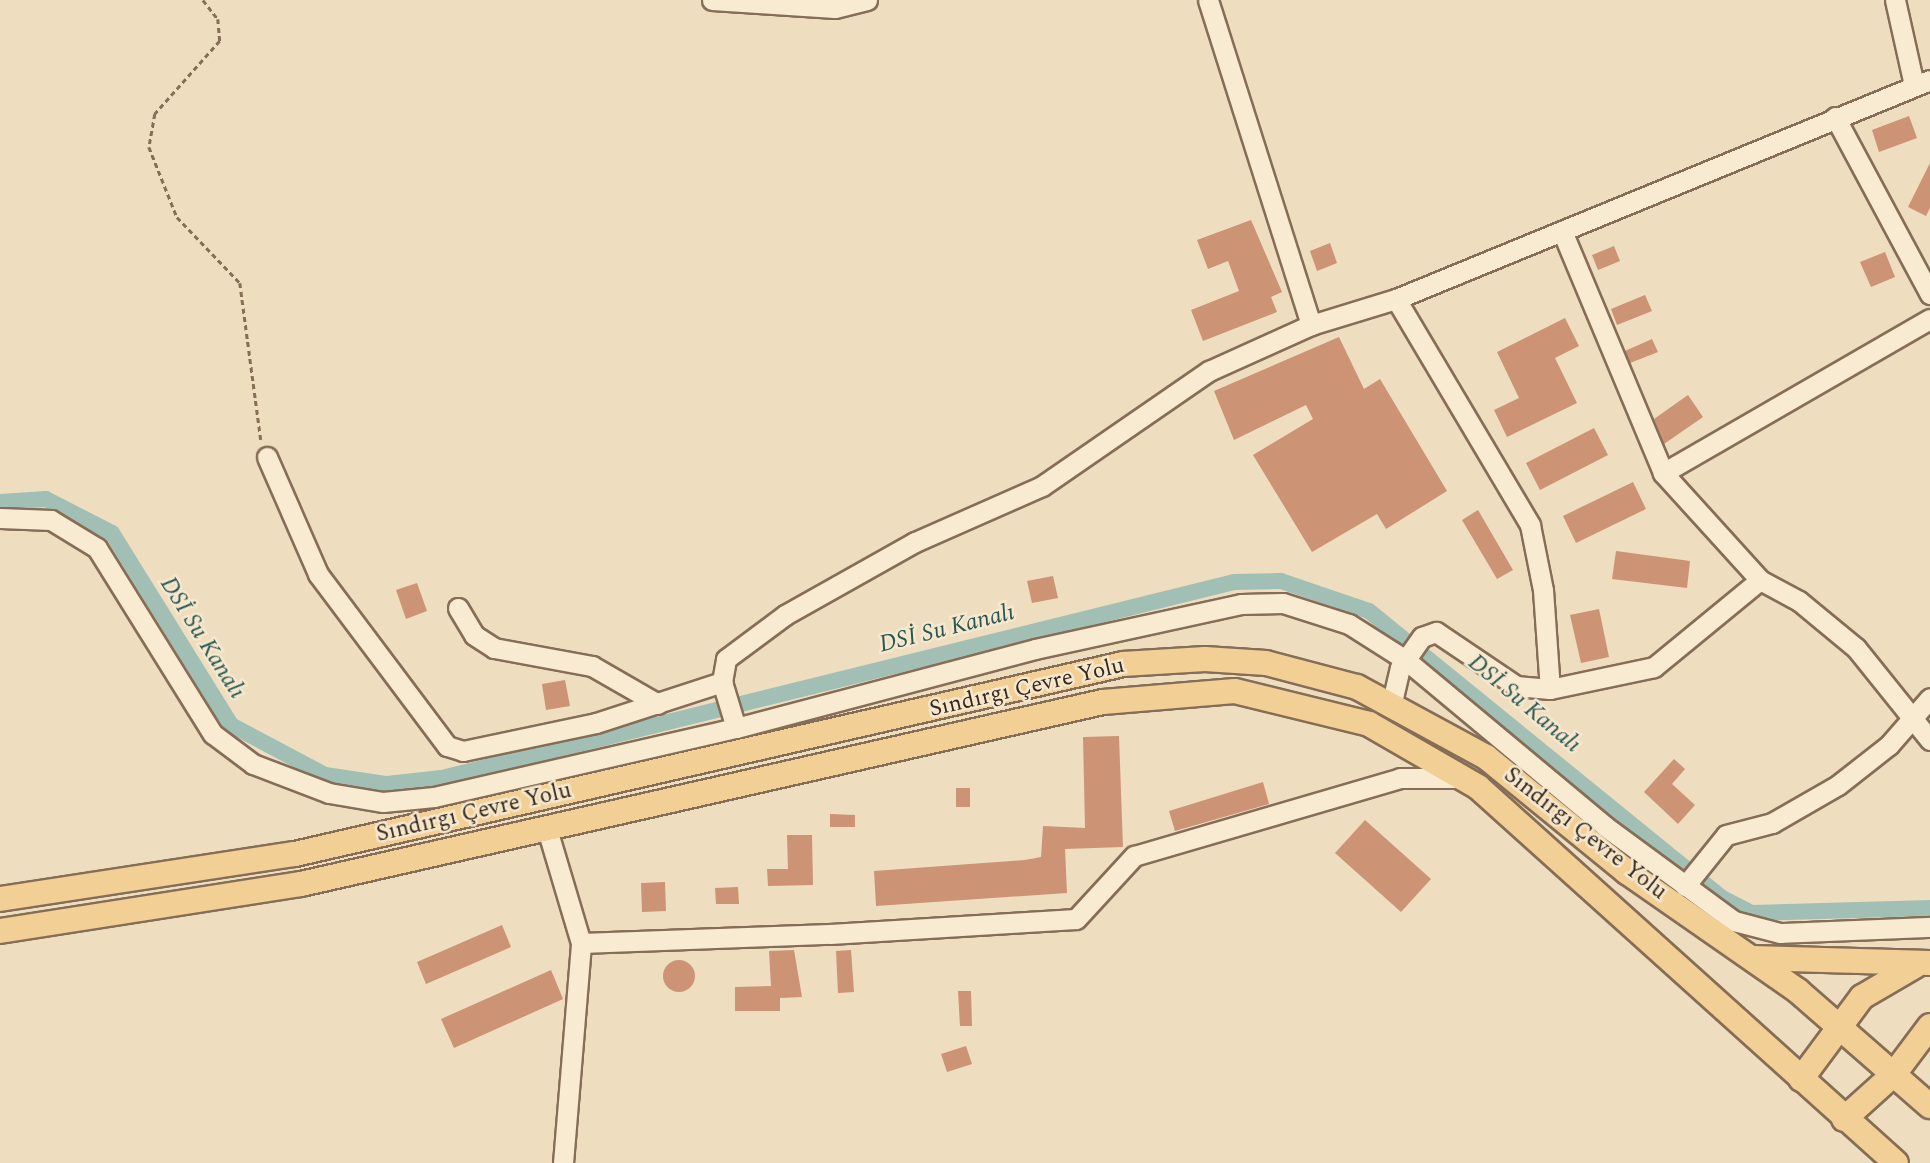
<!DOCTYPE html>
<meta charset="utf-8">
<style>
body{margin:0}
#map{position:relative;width:1930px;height:1163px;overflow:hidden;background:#eeddbf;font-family:Spectral,serif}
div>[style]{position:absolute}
.canal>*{height:16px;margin:-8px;padding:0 8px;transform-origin:8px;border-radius:8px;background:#a2bfb5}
.building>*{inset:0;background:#cc9374}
.round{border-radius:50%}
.path>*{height:2.5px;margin-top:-1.25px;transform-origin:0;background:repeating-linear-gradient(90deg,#866d57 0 5px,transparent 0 8.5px)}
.roads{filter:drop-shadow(2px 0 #866d57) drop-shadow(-2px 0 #866d57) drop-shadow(0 2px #866d57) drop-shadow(0 -2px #866d57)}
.minor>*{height:19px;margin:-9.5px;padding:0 9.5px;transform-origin:9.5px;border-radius:9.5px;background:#f9ebd2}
.major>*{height:24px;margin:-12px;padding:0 12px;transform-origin:12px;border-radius:12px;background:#f2d095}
span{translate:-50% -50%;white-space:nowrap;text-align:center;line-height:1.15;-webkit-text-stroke:5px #f5e8ce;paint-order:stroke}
.street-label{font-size:23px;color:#36271c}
.water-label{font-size:24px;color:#2b5650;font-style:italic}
</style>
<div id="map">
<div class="canal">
<div style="left:0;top:502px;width:46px;rotate:-3.7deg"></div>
<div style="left:46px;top:499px;width:74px;rotate:27.3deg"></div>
<div style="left:112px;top:533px;width:226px;rotate:58.2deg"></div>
<div style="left:231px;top:725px;width:106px;rotate:28deg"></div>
<div style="left:325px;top:775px;width:63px;rotate:8.3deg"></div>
<div style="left:387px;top:784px;width:55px;rotate:-6.2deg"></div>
<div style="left:442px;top:778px;width:816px;rotate:-13.9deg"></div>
<div style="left:1234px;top:582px;width:47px;rotate:-1.2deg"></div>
<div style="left:1281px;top:581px;width:93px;rotate:18.8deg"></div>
<div style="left:1369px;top:611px;width:455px;rotate:39.1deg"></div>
<div style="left:1722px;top:898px;width:34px;rotate:27deg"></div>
<div style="left:1752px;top:913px;width:178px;rotate:-1.6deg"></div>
</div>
<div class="building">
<div style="clip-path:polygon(1909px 116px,1917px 138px,1879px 152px,1872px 130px)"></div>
<div style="clip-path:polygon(1930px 163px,1930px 208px,1926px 216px,1908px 207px)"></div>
<div style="clip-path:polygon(1251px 220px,1282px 292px,1271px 297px,1277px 312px,1203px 341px,1191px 310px,1239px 291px,1228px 261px,1208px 269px,1197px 240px)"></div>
<div style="clip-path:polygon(1330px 243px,1337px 263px,1317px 271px,1310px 251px)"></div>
<div style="clip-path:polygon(1614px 246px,1620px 261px,1598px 270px,1592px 255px)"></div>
<div style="clip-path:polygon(1885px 252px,1895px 277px,1871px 287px,1860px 262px)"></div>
<div style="clip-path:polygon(1645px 295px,1652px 311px,1617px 325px,1611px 309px)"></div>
<div style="clip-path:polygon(1565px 318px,1579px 346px,1555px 358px,1577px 403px,1507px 437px,1494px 410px,1519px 398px,1497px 352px)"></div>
<div style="clip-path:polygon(1339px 337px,1364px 389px,1380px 379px,1447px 491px,1386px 529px,1377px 514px,1312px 552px,1253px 455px,1313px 419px,1306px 405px,1234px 440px,1214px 391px)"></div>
<div style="clip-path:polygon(1652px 339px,1658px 352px,1630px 363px,1625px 351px)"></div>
<div style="clip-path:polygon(1688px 395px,1703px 417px,1664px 444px,1654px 419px)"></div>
<div style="clip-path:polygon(1594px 428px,1608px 455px,1540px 490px,1526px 463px)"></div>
<div style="clip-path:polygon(1633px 482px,1646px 509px,1576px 543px,1563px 516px)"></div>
<div style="clip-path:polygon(1478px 510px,1513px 570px,1497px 579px,1462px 520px)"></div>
<div style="clip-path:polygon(1616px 551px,1690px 561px,1687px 588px,1612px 579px)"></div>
<div style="clip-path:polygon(1053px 576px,1058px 598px,1032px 603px,1027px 581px)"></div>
<div style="clip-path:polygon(417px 583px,427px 611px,406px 619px,396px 590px)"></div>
<div style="clip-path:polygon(1599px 609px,1609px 657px,1581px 663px,1570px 615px)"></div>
<div style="clip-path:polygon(565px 680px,570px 706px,546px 710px,542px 684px)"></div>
<div style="clip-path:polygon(1119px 736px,1123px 847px,1065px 849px,1067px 893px,876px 906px,874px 871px,1025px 860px,1041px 857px,1043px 826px,1085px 828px,1083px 737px)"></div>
<div style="clip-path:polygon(1674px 759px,1685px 769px,1672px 784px,1695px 805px,1678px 824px,1644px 792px)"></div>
<div style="clip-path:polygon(1263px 782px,1269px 804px,1175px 831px,1169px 811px)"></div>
<div style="clip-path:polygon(956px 788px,970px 788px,970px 807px,956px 807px)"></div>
<div style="clip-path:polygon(830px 814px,855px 815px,855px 827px,830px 827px)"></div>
<div style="clip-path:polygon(1365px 820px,1431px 879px,1401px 912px,1335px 853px)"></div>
<div style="clip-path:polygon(787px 835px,812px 835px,813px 885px,768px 886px,767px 869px,788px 869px)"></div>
<div style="clip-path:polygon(665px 882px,666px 911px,642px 912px,641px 883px)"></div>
<div style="clip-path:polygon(738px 887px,739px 904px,716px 904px,715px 888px)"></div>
<div style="clip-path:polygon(502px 925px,511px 947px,426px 984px,417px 962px)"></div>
<div style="clip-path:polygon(794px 950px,802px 997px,780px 998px,780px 1011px,735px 1011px,735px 987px,771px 986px,769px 951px)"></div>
<div style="clip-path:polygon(851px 950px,854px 992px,838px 993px,836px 951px)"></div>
<div class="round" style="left:663px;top:960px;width:32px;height:32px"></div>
<div style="clip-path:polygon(551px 970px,563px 999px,454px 1048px,441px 1019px)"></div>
<div style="clip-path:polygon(958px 991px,971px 991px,972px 1026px,960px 1026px)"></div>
<div style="clip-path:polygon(966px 1046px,972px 1064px,947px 1072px,941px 1054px)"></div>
</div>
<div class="path">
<div style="left:203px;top:0;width:24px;rotate:52deg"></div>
<div style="left:218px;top:19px;width:22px;rotate:85deg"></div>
<div style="left:220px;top:41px;width:98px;rotate:131.7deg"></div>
<div style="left:155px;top:114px;width:34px;rotate:100deg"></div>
<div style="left:149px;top:147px;width:75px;rotate:68.2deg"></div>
<div style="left:177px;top:217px;width:91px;rotate:46.3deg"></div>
<div style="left:240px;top:283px;width:158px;rotate:82.4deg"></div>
</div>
<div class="roads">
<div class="minor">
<div style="left:712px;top:0;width:123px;rotate:3.7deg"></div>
<div style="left:835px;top:8px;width:33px;rotate:-14deg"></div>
<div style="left:1208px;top:0;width:341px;rotate:72.4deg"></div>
<div style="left:1311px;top:325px;width:89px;rotate:-17deg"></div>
<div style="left:1396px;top:299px;width:577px;rotate:-22.3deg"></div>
<div style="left:1895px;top:0;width:87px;rotate:77.4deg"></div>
<div style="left:1835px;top:117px;width:201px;rotate:61.8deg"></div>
<div style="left:1562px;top:231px;width:262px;rotate:67.3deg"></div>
<div style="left:1663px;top:473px;width:144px;rotate:47.8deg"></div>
<div style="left:1760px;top:580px;width:44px;rotate:28.3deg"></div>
<div style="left:1799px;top:601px;width:74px;rotate:39.5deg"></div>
<div style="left:1856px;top:648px;width:118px;rotate:51.2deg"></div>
<div style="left:1396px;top:299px;width:263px;rotate:59.3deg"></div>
<div style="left:1530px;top:525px;width:66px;rotate:78.7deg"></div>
<div style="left:1543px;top:590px;width:99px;rotate:86deg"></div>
<div style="left:267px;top:457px;width:128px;rotate:66.4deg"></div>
<div style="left:318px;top:574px;width:215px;rotate:53.1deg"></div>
<div style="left:447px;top:746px;width:17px;rotate:17deg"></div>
<div style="left:463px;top:751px;width:136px;rotate:-11.9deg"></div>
<div style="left:596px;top:723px;width:133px;rotate:-18deg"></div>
<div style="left:1663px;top:473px;width:308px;rotate:-30deg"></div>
<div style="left:0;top:518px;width:51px;rotate:2.2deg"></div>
<div style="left:51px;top:520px;width:54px;rotate:31.3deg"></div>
<div style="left:97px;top:548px;width:219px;rotate:58.1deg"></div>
<div style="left:213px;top:734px;width:50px;rotate:36.9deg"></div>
<div style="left:253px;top:764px;width:81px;rotate:20.9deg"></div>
<div style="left:329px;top:793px;width:55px;rotate:9.5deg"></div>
<div style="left:383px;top:802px;width:51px;rotate:-5.6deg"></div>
<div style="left:434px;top:797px;width:310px;rotate:-12.9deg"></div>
<div style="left:736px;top:728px;width:309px;rotate:-14.8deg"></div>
<div style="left:1035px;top:649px;width:211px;rotate:-12.3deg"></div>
<div style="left:1241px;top:604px;width:42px;rotate:-1.4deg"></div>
<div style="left:1283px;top:603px;width:69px;rotate:17.7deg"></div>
<div style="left:1349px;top:624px;width:69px;rotate:32.5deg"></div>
<div style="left:1407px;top:661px;width:259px;rotate:39.8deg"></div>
<div style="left:1606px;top:827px;width:159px;rotate:36.3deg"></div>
<div style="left:1734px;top:921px;width:48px;rotate:14.6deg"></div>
<div style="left:1780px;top:933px;width:150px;rotate:-2.3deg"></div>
<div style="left:458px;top:608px;width:31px;rotate:59deg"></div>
<div style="left:474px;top:635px;width:24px;rotate:33deg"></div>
<div style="left:494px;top:648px;width:100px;rotate:10.4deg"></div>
<div style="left:592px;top:666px;width:76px;rotate:29.9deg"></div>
<div style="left:1392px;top:702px;width:35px;rotate:-77deg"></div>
<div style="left:1400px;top:668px;width:38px;rotate:-55deg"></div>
<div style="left:1422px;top:637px;width:15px;rotate:-20deg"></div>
<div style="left:1436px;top:632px;width:97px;rotate:34deg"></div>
<div style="left:1516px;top:686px;width:34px;rotate:5deg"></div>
<div style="left:1550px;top:689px;width:106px;rotate:-11.9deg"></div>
<div style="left:1654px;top:667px;width:137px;rotate:-39.4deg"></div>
<div style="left:736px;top:728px;width:48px;rotate:-106.9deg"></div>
<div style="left:722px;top:682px;width:23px;rotate:-80deg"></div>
<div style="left:726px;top:659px;width:74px;rotate:-36.7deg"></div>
<div style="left:785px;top:615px;width:149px;rotate:-29.3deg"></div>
<div style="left:915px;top:542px;width:139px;rotate:-23.8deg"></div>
<div style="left:1042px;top:486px;width:203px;rotate:-34.6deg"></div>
<div style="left:1209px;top:371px;width:112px;rotate:-24.3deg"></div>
<div style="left:547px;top:829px;width:119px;rotate:73.4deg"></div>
<div style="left:581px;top:943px;width:249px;rotate:-2.1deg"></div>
<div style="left:830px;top:934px;width:246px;rotate:-3.5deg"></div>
<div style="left:1076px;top:919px;width:86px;rotate:-47.4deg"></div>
<div style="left:1134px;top:856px;width:277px;rotate:-16.3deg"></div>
<div style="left:1400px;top:778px;width:60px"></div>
<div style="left:1685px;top:886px;width:65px;rotate:-51.2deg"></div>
<div style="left:1726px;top:835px;width:48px;rotate:-14.6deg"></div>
<div style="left:1772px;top:823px;width:76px;rotate:-29.9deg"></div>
<div style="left:1838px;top:785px;width:65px;rotate:-38.1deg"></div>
<div style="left:1889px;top:745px;width:62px;rotate:-48.9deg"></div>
<div style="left:563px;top:1163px;width:221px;rotate:-85.3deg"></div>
</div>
<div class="major">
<div style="left:0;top:899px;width:298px;rotate:-8.7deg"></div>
<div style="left:295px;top:854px;width:850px;rotate:-12.92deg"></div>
<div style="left:1123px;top:664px;width:82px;rotate:-3.5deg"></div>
<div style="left:1205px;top:659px;width:61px;rotate:3.8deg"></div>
<div style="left:1266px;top:663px;width:94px;rotate:14.8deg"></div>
<div style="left:1357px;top:687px;width:147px;rotate:28.5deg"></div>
<div style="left:1486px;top:757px;width:182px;rotate:39.2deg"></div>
<div style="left:1627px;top:872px;width:208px;rotate:34.8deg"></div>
<div style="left:1798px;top:991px;width:175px;rotate:41.1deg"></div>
<div style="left:0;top:931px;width:305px;rotate:-8.9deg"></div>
<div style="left:301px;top:884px;width:822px;rotate:-12.79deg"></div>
<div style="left:1103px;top:702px;width:132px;rotate:-4.8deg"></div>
<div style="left:1235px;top:691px;width:138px;rotate:13.8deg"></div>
<div style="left:1369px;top:724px;width:126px;rotate:30deg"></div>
<div style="left:1478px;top:787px;width:562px;rotate:41.97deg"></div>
<div style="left:1752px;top:958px;width:178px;rotate:1.6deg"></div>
<div style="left:1801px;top:1079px;width:102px;rotate:-53.4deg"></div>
<div style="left:1862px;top:997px;width:61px;rotate:-30.3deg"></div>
<div style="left:1844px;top:1119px;width:67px;rotate:-42deg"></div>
<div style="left:1894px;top:1074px;width:60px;rotate:-53.1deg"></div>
</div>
</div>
<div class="street-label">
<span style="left:1027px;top:688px;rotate:-13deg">Sındırgı Çevre Yolu</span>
<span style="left:474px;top:813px;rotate:-13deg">Sındırgı Çevre Yolu</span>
<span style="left:1585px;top:834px;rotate:38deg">Sındırgı Çevre Yolu</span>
</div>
<div class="water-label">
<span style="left:947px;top:629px;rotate:-14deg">DSİ Su Kanalı</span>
<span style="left:202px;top:638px;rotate:58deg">DSİ Su Kanalı</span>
<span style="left:1524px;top:704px;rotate:40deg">DSİ Su Kanalı</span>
</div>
</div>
